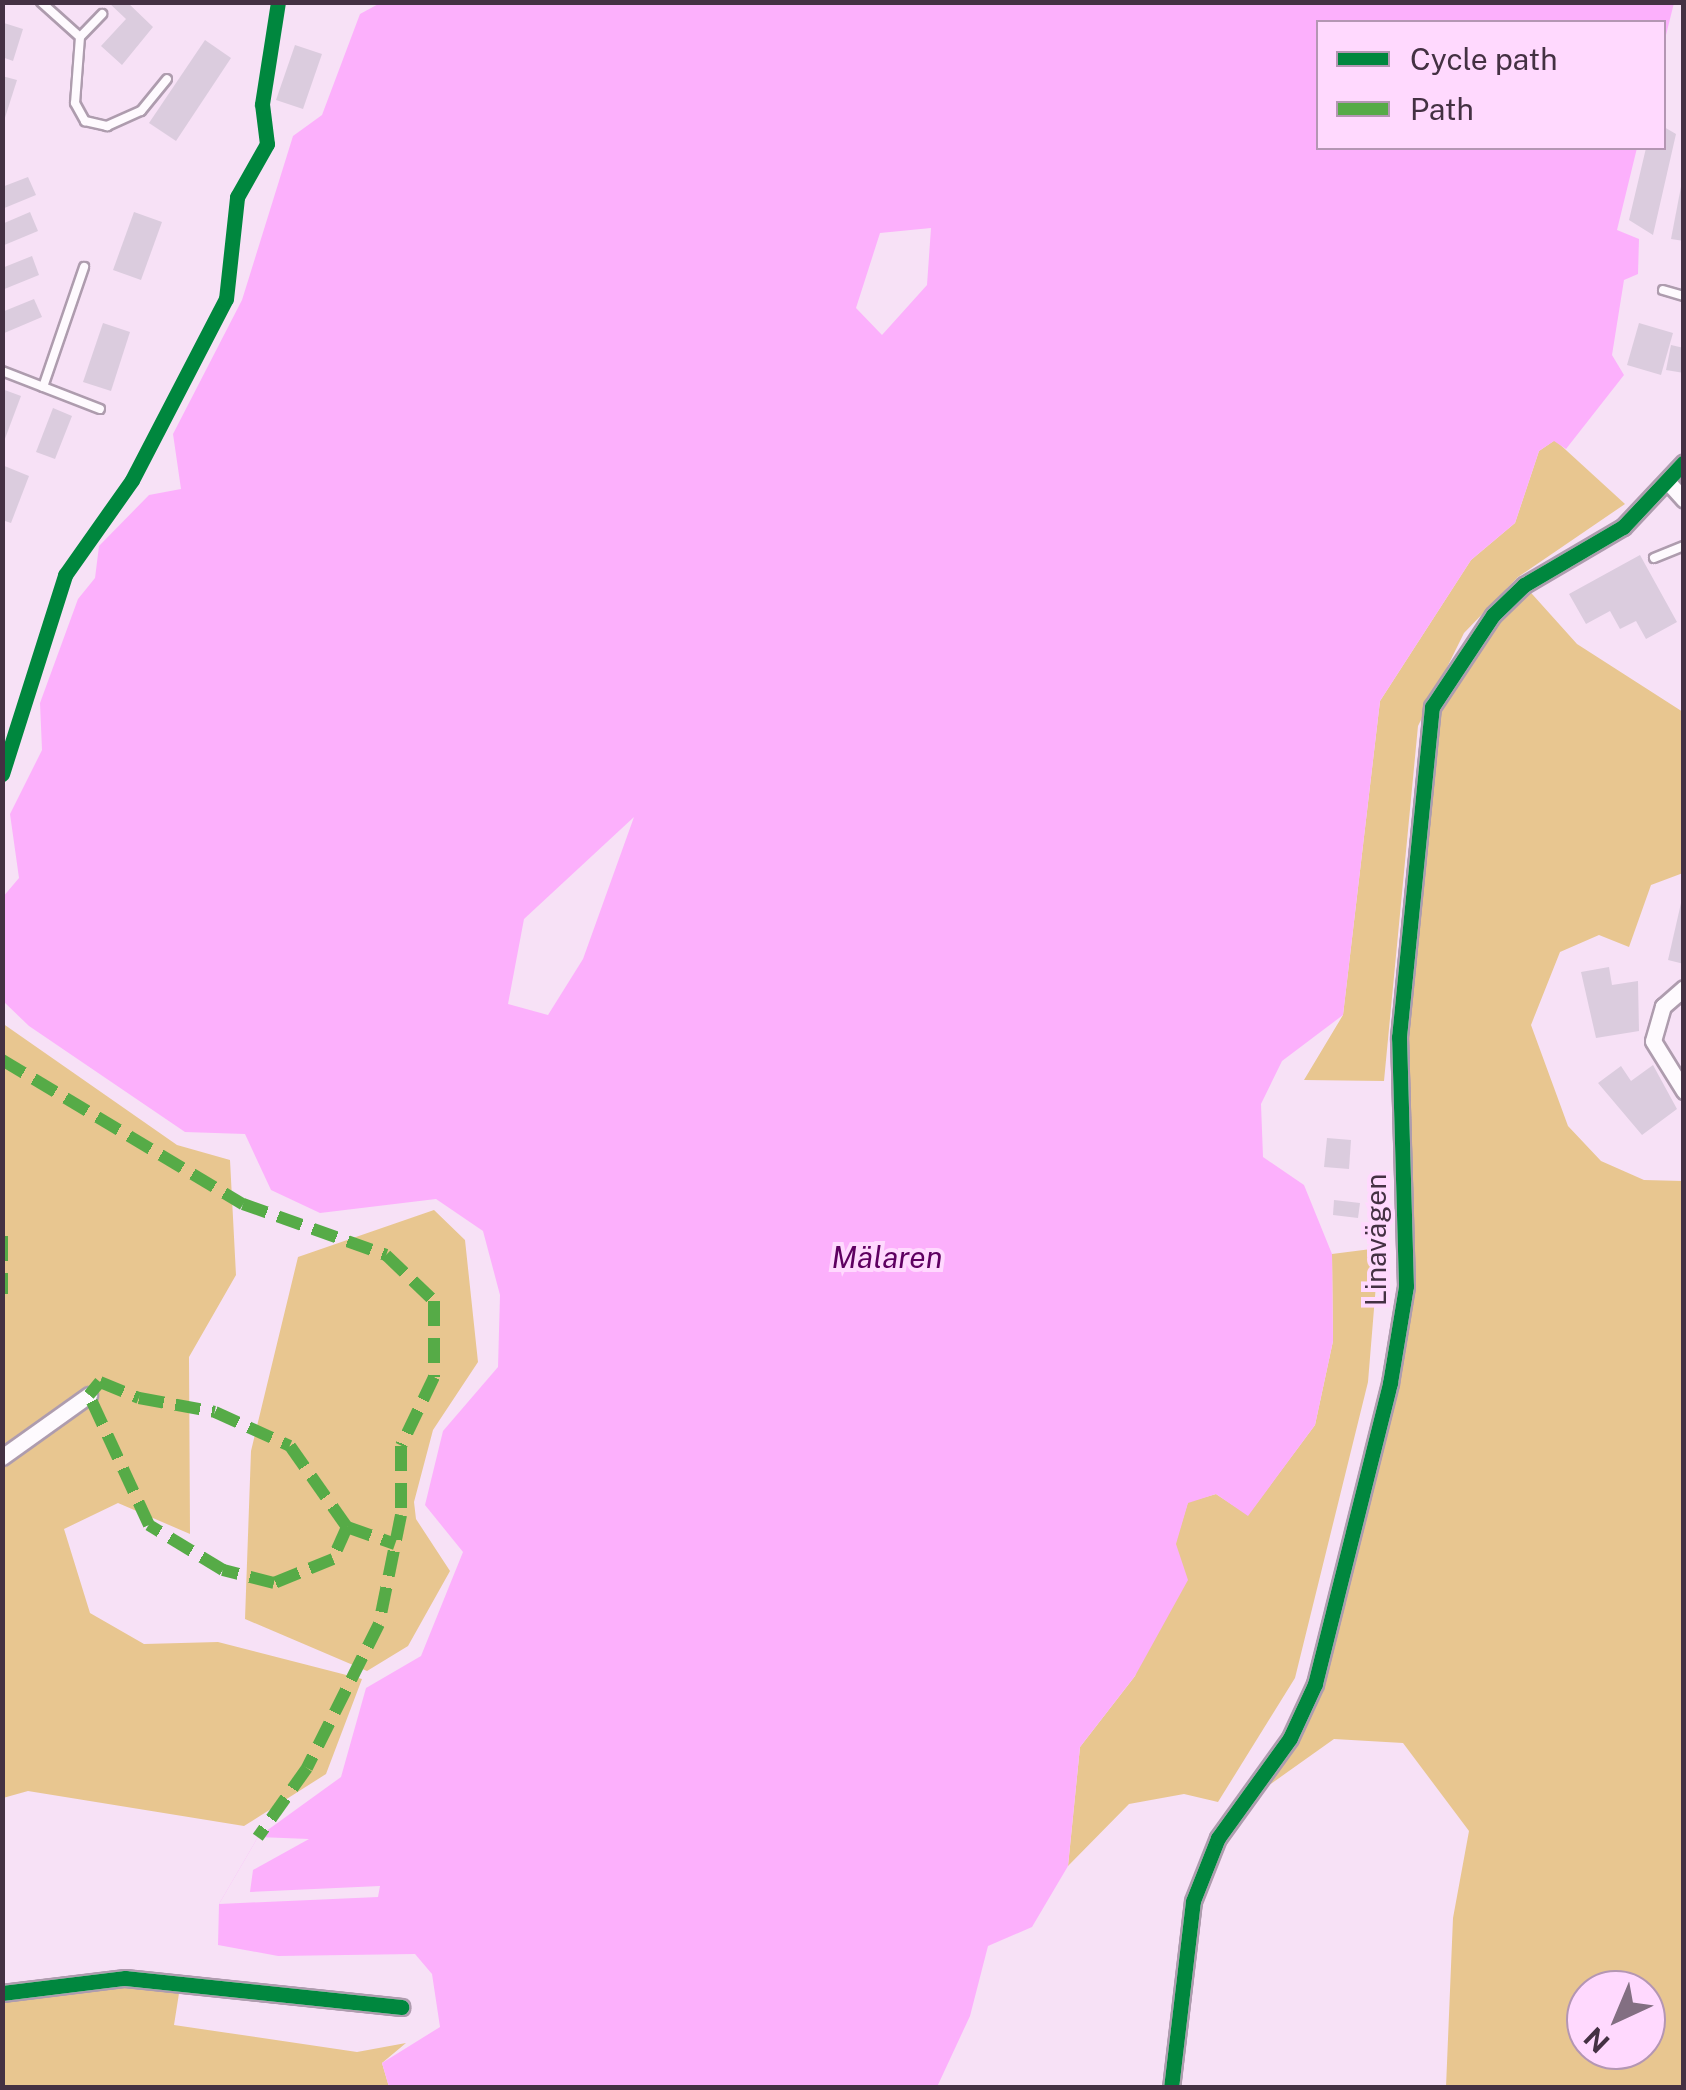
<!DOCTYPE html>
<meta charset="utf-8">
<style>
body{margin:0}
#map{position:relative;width:1686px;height:2090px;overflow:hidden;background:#f7e1f6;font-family:"Public Sans",sans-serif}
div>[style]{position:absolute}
.green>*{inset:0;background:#e8c690}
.water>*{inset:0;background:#fcb0fc}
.pier>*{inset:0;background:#f7e1f6}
.building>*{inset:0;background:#dbccde}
.roads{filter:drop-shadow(2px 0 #ae9cae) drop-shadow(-2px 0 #ae9cae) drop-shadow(0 2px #ae9cae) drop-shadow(0 -2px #ae9cae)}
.service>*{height:8px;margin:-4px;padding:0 4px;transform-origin:4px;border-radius:4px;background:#fefafe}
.minor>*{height:15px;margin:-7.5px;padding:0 7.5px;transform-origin:7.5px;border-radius:7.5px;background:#fefafe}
.quiet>*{height:12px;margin-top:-6px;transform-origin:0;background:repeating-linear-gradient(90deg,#56ab47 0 25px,transparent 0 37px)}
.cycleway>*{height:15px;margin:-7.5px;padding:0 7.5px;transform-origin:7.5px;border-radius:7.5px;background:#00873e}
span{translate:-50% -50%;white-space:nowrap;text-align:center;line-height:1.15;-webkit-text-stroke:8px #ffd9fe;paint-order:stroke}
.street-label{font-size:28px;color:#443143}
.water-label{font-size:30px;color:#5f0061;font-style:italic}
.frame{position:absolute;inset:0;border:5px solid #443143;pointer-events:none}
.legend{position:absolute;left:1316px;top:20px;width:350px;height:130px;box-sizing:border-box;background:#ffd9fe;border:2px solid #b496b3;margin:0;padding:12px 18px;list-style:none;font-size:30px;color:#443143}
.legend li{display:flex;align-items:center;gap:20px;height:50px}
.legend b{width:50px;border:2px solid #b496b3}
.north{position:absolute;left:1566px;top:1970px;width:100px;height:100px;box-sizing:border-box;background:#ffd9fe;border:2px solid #b496b3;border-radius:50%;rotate:224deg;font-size:28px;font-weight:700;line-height:40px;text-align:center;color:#443143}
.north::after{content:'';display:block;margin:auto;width:35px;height:45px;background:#836f82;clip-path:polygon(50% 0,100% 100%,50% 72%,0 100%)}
</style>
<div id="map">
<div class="green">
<div style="clip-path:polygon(1555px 440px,1625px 504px,1518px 577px,1464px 633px,1418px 726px,1384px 1081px,1304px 1080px,1343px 1015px,1380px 701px,1471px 560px,1515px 523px,1539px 451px)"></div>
<div style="clip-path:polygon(evenodd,1524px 585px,1577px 644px,1683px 712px,1683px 873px,1651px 885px,1629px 947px,1599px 935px,1560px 952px,1531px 1025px,1568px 1126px,1601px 1161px,1644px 1180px,1683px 1181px,1683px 2087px,1446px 2087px,1453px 1918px,1469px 1831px,1403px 1743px,1334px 1739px,1251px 1798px,1315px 1685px,1406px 1286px,1399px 1037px,1432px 707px,1524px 585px,1586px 1990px,1646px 1990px,1646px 2050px,1586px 2050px,1586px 1990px)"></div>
<div style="clip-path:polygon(2px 1023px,177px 1145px,230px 1160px,236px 1275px,189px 1357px,190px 1534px,118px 1503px,64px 1529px,90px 1613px,144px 1644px,218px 1642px,362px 1679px,326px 1774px,244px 1826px,28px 1791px,3px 1798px)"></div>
<div style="clip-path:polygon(434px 1210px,465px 1240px,478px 1362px,433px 1430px,414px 1502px,416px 1519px,450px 1571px,408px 1646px,367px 1671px,245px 1619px,251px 1451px,298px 1257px)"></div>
<div style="clip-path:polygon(1379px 1248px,1368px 1382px,1295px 1678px,1218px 1802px,1184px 1794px,1129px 1804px,1068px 1866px,1080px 1747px,1135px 1676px,1188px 1502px,1216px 1494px,1248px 1515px,1315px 1425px,1333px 1341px,1332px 1254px)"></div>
<div style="clip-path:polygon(127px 1985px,180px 1987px,174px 2025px,357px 2052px,406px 2043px,382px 2063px,389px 2087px,3px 2087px,2px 2000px)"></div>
</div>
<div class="water">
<div style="clip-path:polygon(evenodd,382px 2px,1674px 3px,1664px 43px,1664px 22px,1318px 22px,1318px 148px,1637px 148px,1617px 230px,1639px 239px,1638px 274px,1624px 280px,1612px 355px,1624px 375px,1566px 449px,1554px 441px,1539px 451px,1515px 523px,1471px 560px,1380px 701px,1343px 1015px,1282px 1061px,1261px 1104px,1263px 1157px,1304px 1185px,1332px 1254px,1333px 1341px,1315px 1425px,1248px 1516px,1216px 1494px,1188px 1503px,1176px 1544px,1188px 1580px,1135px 1676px,1080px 1747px,1068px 1866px,1032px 1927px,988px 1946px,970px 2016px,937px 2087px,389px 2087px,382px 2063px,440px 2027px,432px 1974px,415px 1954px,278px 1956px,218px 1945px,219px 1904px,258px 1837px,341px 1777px,366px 1688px,421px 1656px,463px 1552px,425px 1505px,443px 1431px,498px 1367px,500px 1295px,483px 1231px,436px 1199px,320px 1213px,271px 1190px,245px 1134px,185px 1132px,29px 1026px,3px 1001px,2px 898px,19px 878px,10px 814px,42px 750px,40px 703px,78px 599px,95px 578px,99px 546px,149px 495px,181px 489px,173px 434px,242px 300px,293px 136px,322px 115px,360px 14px,382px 2px,931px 228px,927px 285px,882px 335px,856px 308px,880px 233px,931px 228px,382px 2px,634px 817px,583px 959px,548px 1015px,508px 1004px,524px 919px,634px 817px)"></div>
</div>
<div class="pier">
<div style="clip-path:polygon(258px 1837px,309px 1839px,253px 1870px,250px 1892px,380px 1886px,378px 1897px,219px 1904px)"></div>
</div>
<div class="building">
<div style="clip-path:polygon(108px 2px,127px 2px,153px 27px,122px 65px,101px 46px,126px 19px)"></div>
<div style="clip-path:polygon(4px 23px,23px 29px,13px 61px,2px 57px)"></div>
<div style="clip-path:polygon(205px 40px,231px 58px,176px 141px,149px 123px)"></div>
<div style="clip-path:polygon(295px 45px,322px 54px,303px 109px,276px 100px)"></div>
<div style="clip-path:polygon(2px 76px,17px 80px,3px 124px,2px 124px)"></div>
<div style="clip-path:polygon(1664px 127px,1676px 134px,1653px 235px,1629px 220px,1646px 148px,1664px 148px)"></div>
<div style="clip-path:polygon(1684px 171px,1684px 241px,1671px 239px)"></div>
<div style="clip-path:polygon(28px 177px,36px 195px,2px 209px,2px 187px)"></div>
<div style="clip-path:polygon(30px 212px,38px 231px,2px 246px,2px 224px)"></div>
<div style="clip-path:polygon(134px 212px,162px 222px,141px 280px,113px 270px)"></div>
<div style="clip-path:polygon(32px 256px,39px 275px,2px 290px,2px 268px)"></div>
<div style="clip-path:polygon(34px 299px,42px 317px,2px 334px,2px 312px)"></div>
<div style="clip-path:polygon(103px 323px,130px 332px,111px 391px,83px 382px)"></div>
<div style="clip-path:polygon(1639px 323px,1673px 333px,1661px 375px,1627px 365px)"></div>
<div style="clip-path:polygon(1671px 345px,1684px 348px,1684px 373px,1666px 370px)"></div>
<div style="clip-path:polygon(2px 389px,21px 396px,3px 444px,2px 444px)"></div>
<div style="clip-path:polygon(53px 408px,72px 416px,55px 459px,36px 452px)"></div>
<div style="clip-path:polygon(2px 465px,29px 476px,11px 523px,2px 520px)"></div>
<div style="clip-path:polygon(1640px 555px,1677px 622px,1646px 639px,1636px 621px,1620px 629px,1610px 611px,1586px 624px,1569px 594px)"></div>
<div style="clip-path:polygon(1684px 890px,1684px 964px,1668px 960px)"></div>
<div style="clip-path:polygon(1609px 967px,1612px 985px,1638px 981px,1639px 1031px,1596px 1038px,1581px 972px)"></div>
<div style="clip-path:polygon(1653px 1065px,1677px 1109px,1642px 1135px,1598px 1083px,1621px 1066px,1631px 1081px)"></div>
<div style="clip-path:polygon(1327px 1138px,1351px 1140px,1349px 1169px,1324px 1167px)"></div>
<div style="clip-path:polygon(1334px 1200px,1360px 1203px,1358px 1218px,1333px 1215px)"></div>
</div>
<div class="roads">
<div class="service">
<div style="left:41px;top:2px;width:52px;rotate:41.9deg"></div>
<div style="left:80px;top:37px;width:66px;rotate:94.3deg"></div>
<div style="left:75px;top:103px;width:21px;rotate:61deg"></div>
<div style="left:85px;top:121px;width:23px;rotate:13deg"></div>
<div style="left:107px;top:126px;width:37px;rotate:-24deg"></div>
<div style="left:141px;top:111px;width:41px;rotate:-50.9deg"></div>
<div style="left:278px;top:11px;width:9px;rotate:-90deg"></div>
<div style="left:80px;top:37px;width:32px;rotate:-46deg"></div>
<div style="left:1663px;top:290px;width:22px;rotate:16deg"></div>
<div style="left:2px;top:371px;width:105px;rotate:21.2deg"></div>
<div style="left:43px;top:387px;width:127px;rotate:-71.1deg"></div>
<div style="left:1654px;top:558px;width:32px;rotate:-22deg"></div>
</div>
<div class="minor">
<div style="left:1668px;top:482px;width:24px;rotate:48deg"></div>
<div style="left:1684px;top:988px;width:28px;rotate:139deg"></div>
<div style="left:1663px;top:1006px;width:36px;rotate:106deg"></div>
<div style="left:1653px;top:1041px;width:59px;rotate:58.2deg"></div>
<div style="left:2px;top:1457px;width:107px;rotate:-35.5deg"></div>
<div style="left:2px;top:1993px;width:124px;rotate:-7deg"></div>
<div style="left:125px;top:1978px;width:278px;rotate:6deg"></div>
<div style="left:1171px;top:2088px;width:188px;rotate:-83.3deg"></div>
<div style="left:1193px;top:1901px;width:68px;rotate:-68.4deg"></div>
<div style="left:1218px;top:1838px;width:123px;rotate:-54.2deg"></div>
<div style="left:1290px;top:1738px;width:60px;rotate:-65.2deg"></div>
<div style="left:1315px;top:1684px;width:310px;rotate:-76deg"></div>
<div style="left:1390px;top:1383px;width:98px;rotate:-80.6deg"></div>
<div style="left:1406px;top:1286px;width:249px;rotate:-91.6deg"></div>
<div style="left:1399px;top:1037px;width:332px;rotate:-84.3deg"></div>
<div style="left:1432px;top:707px;width:110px;rotate:-56.5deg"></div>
<div style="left:1493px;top:615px;width:43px;rotate:-44.1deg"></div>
<div style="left:1524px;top:585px;width:115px;rotate:-30.4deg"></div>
<div style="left:1623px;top:527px;width:89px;rotate:-46.8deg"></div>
</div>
</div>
<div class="quiet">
<div style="left:2px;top:1060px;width:281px;rotate:30.9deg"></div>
<div style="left:243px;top:1204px;width:152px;rotate:19.6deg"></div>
<div style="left:386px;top:1255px;width:66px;rotate:43.8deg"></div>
<div style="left:434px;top:1301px;width:76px;rotate:90deg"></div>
<div style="left:434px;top:1377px;width:76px;rotate:115.6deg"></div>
<div style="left:401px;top:1446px;width:69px;rotate:90deg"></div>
<div style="left:401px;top:1515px;width:111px;rotate:101.4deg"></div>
<div style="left:379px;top:1624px;width:161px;rotate:116.6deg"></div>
<div style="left:307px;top:1768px;width:85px;rotate:125.4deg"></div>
<div style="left:2px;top:1236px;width:58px;rotate:90deg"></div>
<div style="left:100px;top:1382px;width:42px;rotate:22.3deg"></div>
<div style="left:139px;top:1398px;width:77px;rotate:10.4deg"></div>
<div style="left:215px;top:1412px;width:82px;rotate:24.4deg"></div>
<div style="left:290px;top:1446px;width:99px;rotate:54.9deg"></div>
<div style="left:347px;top:1527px;width:35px;rotate:114deg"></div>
<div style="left:333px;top:1559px;width:64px;rotate:157.9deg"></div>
<div style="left:274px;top:1583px;width:53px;rotate:-165.7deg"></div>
<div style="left:223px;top:1570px;width:87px;rotate:-148.7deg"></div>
<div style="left:149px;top:1525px;width:143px;rotate:-114.8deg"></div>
<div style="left:89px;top:1395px;width:17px;rotate:-50deg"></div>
<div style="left:347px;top:1527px;width:51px;rotate:19.5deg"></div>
</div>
<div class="cycleway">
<div style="left:2px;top:774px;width:209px;rotate:-72.4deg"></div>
<div style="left:65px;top:575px;width:116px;rotate:-54.8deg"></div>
<div style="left:132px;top:480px;width:204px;rotate:-62.6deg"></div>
<div style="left:226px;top:299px;width:103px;rotate:-83.8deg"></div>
<div style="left:237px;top:197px;width:61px;rotate:-60.5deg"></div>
<div style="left:267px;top:144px;width:40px;rotate:-97.1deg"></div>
<div style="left:262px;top:104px;width:103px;rotate:-81.1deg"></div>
<div style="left:2px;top:1993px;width:124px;rotate:-7deg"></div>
<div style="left:125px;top:1978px;width:278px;rotate:6deg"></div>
<div style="left:1171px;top:2088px;width:188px;rotate:-83.3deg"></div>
<div style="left:1193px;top:1901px;width:68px;rotate:-68.4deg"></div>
<div style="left:1218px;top:1838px;width:123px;rotate:-54.2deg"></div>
<div style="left:1290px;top:1738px;width:60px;rotate:-65.2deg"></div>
<div style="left:1315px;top:1684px;width:310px;rotate:-76deg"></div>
<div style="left:1390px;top:1383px;width:98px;rotate:-80.6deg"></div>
<div style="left:1406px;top:1286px;width:249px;rotate:-91.6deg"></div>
<div style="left:1399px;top:1037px;width:332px;rotate:-84.3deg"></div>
<div style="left:1432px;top:707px;width:110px;rotate:-56.5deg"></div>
<div style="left:1493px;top:615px;width:43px;rotate:-44.1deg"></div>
<div style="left:1524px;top:585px;width:115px;rotate:-30.4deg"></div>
<div style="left:1623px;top:527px;width:89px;rotate:-46.8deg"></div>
</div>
<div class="street-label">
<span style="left:1376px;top:1240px;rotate:-90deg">Linavägen</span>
</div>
<div class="water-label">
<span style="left:887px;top:1257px">Mälaren</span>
</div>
<div class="frame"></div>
<ul class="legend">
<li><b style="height:12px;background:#00873e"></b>Cycle path</li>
<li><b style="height:12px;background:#56ab47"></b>Path</li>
</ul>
<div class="north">N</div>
</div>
